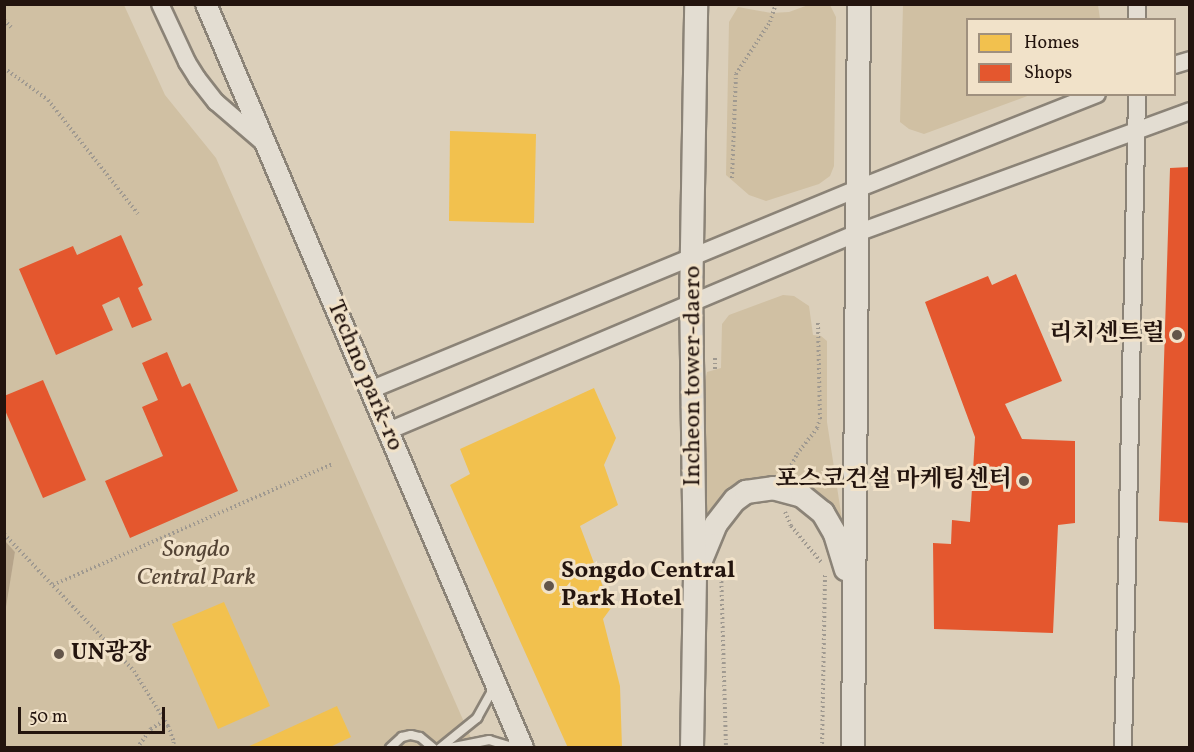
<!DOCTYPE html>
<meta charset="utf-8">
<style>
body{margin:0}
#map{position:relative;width:1194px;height:752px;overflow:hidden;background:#dbcfba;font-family:Vollkorn,"Noto Serif KR",serif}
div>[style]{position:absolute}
.green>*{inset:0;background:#d0c0a3}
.water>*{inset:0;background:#b6a48a}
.homes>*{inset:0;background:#f2c14e}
.shops>*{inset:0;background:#e4572e}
.path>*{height:4px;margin-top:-2px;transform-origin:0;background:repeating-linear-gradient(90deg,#9f9990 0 1.5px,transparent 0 4.5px)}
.roads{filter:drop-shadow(2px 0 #8b8377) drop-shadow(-2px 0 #8b8377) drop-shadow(0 2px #8b8377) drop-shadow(0 -2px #8b8377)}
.service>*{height:8px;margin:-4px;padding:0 4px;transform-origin:4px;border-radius:4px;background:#e3ddd2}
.minor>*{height:16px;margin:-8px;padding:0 8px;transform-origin:8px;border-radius:8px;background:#e3ddd2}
.tertiary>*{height:20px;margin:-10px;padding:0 10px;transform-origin:10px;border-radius:10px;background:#e3ddd2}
.secondary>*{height:22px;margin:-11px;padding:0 11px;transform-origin:11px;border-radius:11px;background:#e3ddd2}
.dots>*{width:16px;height:16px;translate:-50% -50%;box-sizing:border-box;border:3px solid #f1e2c9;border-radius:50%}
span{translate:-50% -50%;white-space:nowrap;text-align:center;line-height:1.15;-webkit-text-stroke:6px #f1e2c9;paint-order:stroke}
.poi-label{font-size:24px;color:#23140e;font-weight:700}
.right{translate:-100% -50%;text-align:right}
.left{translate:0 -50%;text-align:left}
.street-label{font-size:24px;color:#23140e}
.park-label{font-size:24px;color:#544435;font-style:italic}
.frame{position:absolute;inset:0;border:6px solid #23140e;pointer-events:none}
.legend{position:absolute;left:966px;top:18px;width:210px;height:78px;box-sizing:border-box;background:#f1e2c9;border:2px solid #9f907e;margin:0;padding:8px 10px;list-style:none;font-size:18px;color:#23140e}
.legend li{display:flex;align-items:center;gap:12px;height:30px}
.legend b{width:30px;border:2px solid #9f907e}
.scale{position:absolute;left:18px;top:707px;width:147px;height:27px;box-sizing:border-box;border:3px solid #23140e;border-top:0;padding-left:8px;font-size:18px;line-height:21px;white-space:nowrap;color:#23140e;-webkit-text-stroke:4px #f1e2c9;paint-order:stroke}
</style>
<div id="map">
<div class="green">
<div style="clip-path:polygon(811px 4px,830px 5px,836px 17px,834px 166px,830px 176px,819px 184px,766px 201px,749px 195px,726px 175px,729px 22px,738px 7px,771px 13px,789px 12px)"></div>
<div style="clip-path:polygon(5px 5px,124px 5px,165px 95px,216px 158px,475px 747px,5px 747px,4px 613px,15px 552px,4px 541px)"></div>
<div style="clip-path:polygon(903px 5px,1098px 5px,1100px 19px,968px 20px,968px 94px,1030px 95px,924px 134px,909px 129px,900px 122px)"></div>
<div style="clip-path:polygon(783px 295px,794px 296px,809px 306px,813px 335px,821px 336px,827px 341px,827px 422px,843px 526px,838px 513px,830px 503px,808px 486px,788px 479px,769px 477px,742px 483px,704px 528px,705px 381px,707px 372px,721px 368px,722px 324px,729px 315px)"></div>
</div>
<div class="water">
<div style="clip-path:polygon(5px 541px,15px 552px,5px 613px)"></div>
</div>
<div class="homes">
<div style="clip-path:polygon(450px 131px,536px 134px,534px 223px,449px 221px)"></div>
<div style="clip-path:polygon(594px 388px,616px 438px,604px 465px,618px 505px,580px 526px,611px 608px,603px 619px,620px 686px,622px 748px,568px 748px,450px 485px,470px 474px,460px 449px)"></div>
<div style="clip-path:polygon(224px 602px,270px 706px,218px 729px,172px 624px)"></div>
<div style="clip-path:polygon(337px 706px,351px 737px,328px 748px,245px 748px)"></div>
</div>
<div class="shops">
<div style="clip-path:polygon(1190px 167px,1190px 523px,1159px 521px,1170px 168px)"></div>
<div style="clip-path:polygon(121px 235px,143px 285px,138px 288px,152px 320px,132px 328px,119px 297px,102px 305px,113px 330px,56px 355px,19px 269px,73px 246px,77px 255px)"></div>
<div style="clip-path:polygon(1016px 274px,1062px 381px,1005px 404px,1022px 439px,1075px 441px,1075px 523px,1058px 525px,1053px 633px,934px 629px,933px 543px,951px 544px,952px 520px,970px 522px,975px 437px,925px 302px,988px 276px,992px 285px)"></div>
<div style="clip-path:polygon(167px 352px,182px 387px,190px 383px,238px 491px,130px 538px,105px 481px,163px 456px,142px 407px,158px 400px,142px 363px)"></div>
<div style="clip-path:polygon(43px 380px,86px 480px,43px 498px,4px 408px,4px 396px)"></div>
</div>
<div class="path">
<div style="left:4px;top:20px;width:10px;rotate:45deg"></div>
<div style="left:4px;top:68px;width:54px;rotate:36deg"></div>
<div style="left:48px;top:100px;width:145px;rotate:51.7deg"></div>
<div style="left:732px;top:178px;width:104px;rotate:-87.8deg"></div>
<div style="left:736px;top:74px;width:62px;rotate:-56.8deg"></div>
<div style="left:770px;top:22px;width:19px;rotate:-72deg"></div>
<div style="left:715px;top:369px;width:12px;rotate:-90deg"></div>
<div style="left:787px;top:473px;width:21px;rotate:-62deg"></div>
<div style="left:797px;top:454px;width:33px;rotate:-52deg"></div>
<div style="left:817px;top:428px;width:9px;rotate:-72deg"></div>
<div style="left:820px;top:419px;width:98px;rotate:-91.2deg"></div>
<div style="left:785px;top:512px;width:15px;rotate:67deg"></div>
<div style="left:791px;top:526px;width:47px;rotate:50.2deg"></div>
<div style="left:4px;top:534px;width:189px;rotate:46.5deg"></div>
<div style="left:134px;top:671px;width:65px;rotate:58.3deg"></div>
<div style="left:168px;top:726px;width:17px;rotate:69deg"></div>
<div style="left:174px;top:742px;width:6px;rotate:108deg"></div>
<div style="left:721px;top:568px;width:180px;rotate:88.4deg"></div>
<div style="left:53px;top:585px;width:304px;rotate:-23.4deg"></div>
<div style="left:137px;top:748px;width:24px;rotate:-54deg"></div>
<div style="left:151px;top:729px;width:17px;rotate:-33deg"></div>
<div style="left:822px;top:748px;width:174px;rotate:-89deg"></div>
</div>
<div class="roads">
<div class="service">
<div style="left:390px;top:748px;width:16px;rotate:-43deg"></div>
<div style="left:402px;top:737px;width:9px;rotate:-13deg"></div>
<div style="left:411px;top:735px;width:9px;rotate:13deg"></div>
<div style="left:420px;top:737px;width:17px;rotate:40deg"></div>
<div style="left:440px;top:748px;width:48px;rotate:-39deg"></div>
<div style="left:477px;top:718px;width:29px;rotate:-61deg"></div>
<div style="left:491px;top:693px;width:9px;rotate:-90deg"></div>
<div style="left:449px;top:748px;width:41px;rotate:-11.3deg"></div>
<div style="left:489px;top:740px;width:27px;rotate:17deg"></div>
</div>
<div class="minor">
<div style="left:160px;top:4px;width:64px;rotate:65deg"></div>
<div style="left:187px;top:62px;width:19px;rotate:58deg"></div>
<div style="left:197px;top:78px;width:31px;rotate:52deg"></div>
<div style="left:216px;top:102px;width:66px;rotate:40.7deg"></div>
<div style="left:1137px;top:20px;width:16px;rotate:-90deg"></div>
<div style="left:1174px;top:65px;width:17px;rotate:-17deg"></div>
<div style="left:370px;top:390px;width:527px;rotate:-22.43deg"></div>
<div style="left:857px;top:189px;width:258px;rotate:-21.6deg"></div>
<div style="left:388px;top:431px;width:509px;rotate:-22.89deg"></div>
<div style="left:857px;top:233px;width:355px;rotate:-20.1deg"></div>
<div style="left:1123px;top:748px;width:654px;rotate:-88.77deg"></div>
</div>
<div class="tertiary">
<div style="left:206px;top:4px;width:809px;rotate:66.92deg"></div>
</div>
<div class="secondary">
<div style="left:699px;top:565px;width:44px;rotate:-67.5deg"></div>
<div style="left:716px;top:524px;width:31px;rotate:-52deg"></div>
<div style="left:735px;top:500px;width:14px;rotate:-36deg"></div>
<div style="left:746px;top:492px;width:27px;rotate:-8deg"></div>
<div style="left:773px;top:488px;width:30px;rotate:15deg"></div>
<div style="left:802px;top:496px;width:27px;rotate:39deg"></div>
<div style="left:823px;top:513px;width:24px;rotate:60deg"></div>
<div style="left:835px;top:534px;width:37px;rotate:73deg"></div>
<div style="left:692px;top:748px;width:173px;rotate:-89deg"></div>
<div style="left:695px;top:575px;width:272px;rotate:-90.8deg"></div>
<div style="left:691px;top:303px;width:299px;rotate:-89deg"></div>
<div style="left:853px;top:748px;width:744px;rotate:-89.54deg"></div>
</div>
</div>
<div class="dots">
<div style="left:1177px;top:335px;background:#63554a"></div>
<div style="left:1024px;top:481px;background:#63554a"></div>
<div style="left:549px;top:586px;background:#63554a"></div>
<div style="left:59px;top:654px;background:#63554a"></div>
</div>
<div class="poi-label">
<span class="right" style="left:1165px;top:335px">리치센트럴</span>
<span class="right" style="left:1012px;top:481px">포스코건설 마케팅센터</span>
<span class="left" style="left:561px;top:586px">Songdo Central<br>Park Hotel</span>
<span class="left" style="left:71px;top:654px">UN광장</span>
</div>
<div class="street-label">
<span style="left:364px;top:376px;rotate:67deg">Techno park-ro</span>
<span style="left:694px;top:376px;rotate:-90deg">Incheon tower-daero</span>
</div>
<div class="park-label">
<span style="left:196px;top:565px">Songdo<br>Central Park</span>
</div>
<div class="frame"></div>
<ul class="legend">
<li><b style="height:16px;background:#f2c14e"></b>Homes</li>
<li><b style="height:16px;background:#e4572e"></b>Shops</li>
</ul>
<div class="scale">50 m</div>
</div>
